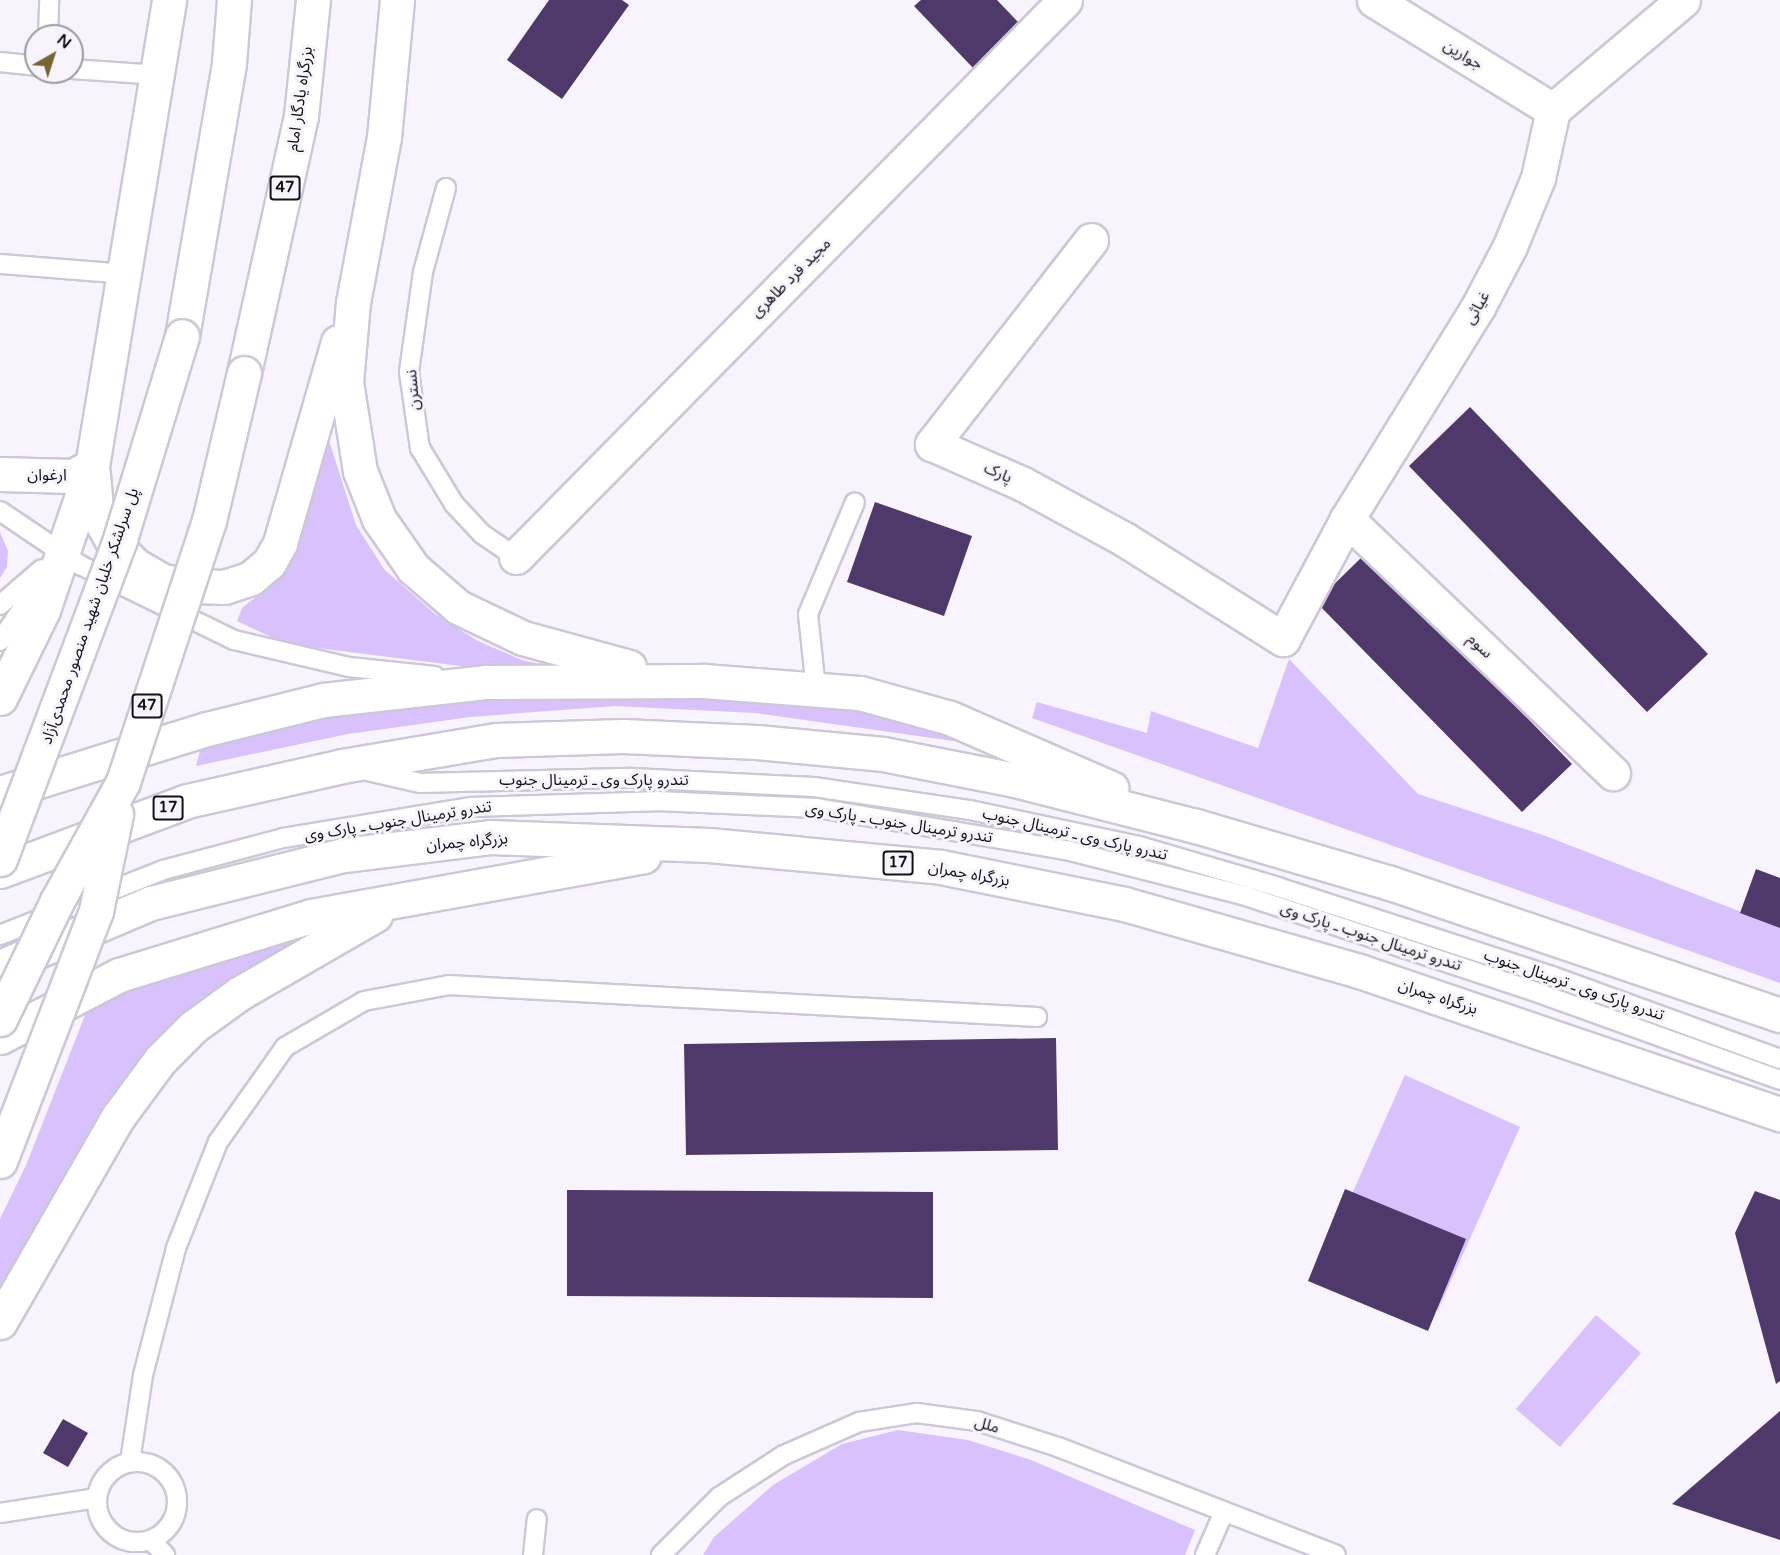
<!DOCTYPE html>
<meta charset="utf-8">
<style>
body{margin:0}
#map{position:relative;width:1780px;height:1555px;overflow:hidden;background:#f8f4fe;font-family:"Varela Round","Noto Sans Arabic",sans-serif}
div>[style]{position:absolute}
.green>*{inset:0;background:#d8c1fc}
.building>*{inset:0;background:#4f396b}
.roads{filter:drop-shadow(2px 0 #cdc7d7) drop-shadow(-2px 0 #cdc7d7) drop-shadow(0 2px #cdc7d7) drop-shadow(0 -2px #cdc7d7)}
.service>*{height:18px;margin:-9px;padding:0 9px;transform-origin:9px;border-radius:9px;background:#fff}
.service>.ring{margin:-9px;padding:0;box-sizing:content-box;background:none;border:18px solid #fff;border-radius:50%}
.minor>*{height:33px;margin:-16.5px;padding:0 16.5px;transform-origin:16.5px;border-radius:16.5px;background:#fff}
.trunk>*{height:33px;margin:-16.5px;padding:0 16.5px;transform-origin:16.5px;border-radius:16.5px;background:#fff}
.bridges{filter:drop-shadow(2px 0 #cdc7d7) drop-shadow(-2px 0 #cdc7d7) drop-shadow(0 2px #cdc7d7) drop-shadow(0 -2px #cdc7d7)}
.trunk-bridge>*{height:33px;margin:-16.5px;padding:0 16.5px;transform-origin:16.5px;border-radius:16.5px;background:#fff}
span{translate:-50% -50%;white-space:nowrap;text-align:center;line-height:1.15;-webkit-text-stroke:6px #f8f4fe;paint-order:stroke}
.shield-label span{padding:2px 4px;background:#f8f4fe;border:2px solid;border-radius:4px;-webkit-text-stroke-width:0}
.shield-label{font-size:15px;color:#131116;font-weight:700}
.street-label{font-size:16px;color:#131116}
.north{position:absolute;left:24px;top:24px;width:60px;height:60px;box-sizing:border-box;background:#f8f4fe;border:2px solid #9c99a1;border-radius:50%;rotate:39deg;font-size:16px;font-weight:700;line-height:24px;text-align:center;color:#131116}
.north::after{content:'';display:block;margin:auto;width:21px;height:27px;background:#756633;clip-path:polygon(50% 0,100% 100%,50% 72%,0 100%)}
</style>
<div id="map">
<div class="green">
<div style="clip-path:polygon(325px 428px,356px 525px,384px 569px,435px 614px,478px 641px,522px 660px,580px 674px,485px 669px,309px 647px,273px 638px,237px 621px,242px 608px,274px 582px,294px 545px)"></div>
<div style="clip-path:polygon(0 532px,8px 551px,7px 567px,0 578px)"></div>
<div style="clip-path:polygon(1289px 659px,1418px 794px,1543px 835px,1780px 927px,1780px 983px,1032px 718px,1037px 702px,1147px 733px,1151px 711px,1258px 748px)"></div>
<div style="clip-path:polygon(522px 691px,861px 703px,975px 744px,755px 713px,615px 706px,470px 717px,348px 734px,196px 766px,202px 742px,348px 710px)"></div>
<div style="clip-path:polygon(316px 928px,226px 982px,182px 1014px,131px 1070px,73px 1162px,0 1298px,0 1219px,27px 1163px,93px 995px)"></div>
<div style="clip-path:polygon(1405px 1075px,1520px 1127px,1438px 1310px,1323px 1259px)"></div>
<div style="clip-path:polygon(1596px 1315px,1641px 1353px,1560px 1447px,1516px 1409px)"></div>
<div style="clip-path:polygon(898px 1430px,968px 1440px,1031px 1460px,1195px 1530px,1185px 1555px,703px 1555px,714px 1537px,773px 1485px,842px 1444px)"></div>
</div>
<div class="building">
<div style="clip-path:polygon(549px 0,622px 0,629px 5px,562px 99px,507px 60px)"></div>
<div style="clip-path:polygon(921px 0,997px 0,1020px 24px,974px 69px,914px 6px)"></div>
<div style="clip-path:polygon(1470px 407px,1708px 654px,1647px 712px,1409px 466px)"></div>
<div style="clip-path:polygon(875px 502px,972px 536px,944px 616px,847px 582px)"></div>
<div style="clip-path:polygon(1366px 553px,1572px 764px,1522px 812px,1316px 602px)"></div>
<div style="clip-path:polygon(1756px 869px,1780px 878px,1780px 928px,1740px 913px)"></div>
<div style="clip-path:polygon(1056px 1038px,1058px 1150px,686px 1155px,684px 1044px)"></div>
<div style="clip-path:polygon(1345px 1189px,1466px 1239px,1428px 1331px,1308px 1281px)"></div>
<div style="clip-path:polygon(567px 1190px,933px 1192px,933px 1298px,567px 1296px)"></div>
<div style="clip-path:polygon(1755px 1191px,1780px 1200px,1780px 1381px,1776px 1384px,1735px 1233px)"></div>
<div style="clip-path:polygon(1780px 1411px,1780px 1540px,1672px 1504px)"></div>
<div style="clip-path:polygon(63px 1419px,88px 1433px,68px 1467px,43px 1453px)"></div>
</div>
<div class="roads">
<div class="service">
<div style="left:48px;top:36px;width:36px;rotate:-88deg"></div>
<div style="left:0;top:62px;width:36px;rotate:6deg"></div>
<div style="left:72px;top:69px;width:87px;rotate:3.9deg"></div>
<div style="left:446px;top:188px;width:87px;rotate:105.3deg"></div>
<div style="left:423px;top:272px;width:101px;rotate:98deg"></div>
<div style="left:409px;top:372px;width:77px;rotate:81.8deg"></div>
<div style="left:420px;top:448px;width:66px;rotate:58.7deg"></div>
<div style="left:454px;top:504px;width:41px;rotate:47deg"></div>
<div style="left:482px;top:534px;width:41px;rotate:34.1deg"></div>
<div style="left:0;top:264px;width:127px;rotate:4.5deg"></div>
<div style="left:0;top:511px;width:97px;rotate:34deg"></div>
<div style="left:80px;top:565px;width:171px;rotate:26deg"></div>
<div style="left:234px;top:640px;width:118px;rotate:13.2deg"></div>
<div style="left:349px;top:667px;width:86px;rotate:6deg"></div>
<div style="left:0;top:605px;width:55px;rotate:-40.6deg"></div>
<div style="left:0;top:641px;width:76px;rotate:-55.7deg"></div>
<div style="left:816px;top:689px;width:75px;rotate:-96.1deg"></div>
<div style="left:808px;top:614px;width:121px;rotate:-67.2deg"></div>
<div style="left:363px;top:770px;width:58px;rotate:12.8deg"></div>
<div style="left:420px;top:783px;width:212px;rotate:-1.4deg"></div>
<div style="left:632px;top:778px;width:182px;rotate:2.8deg"></div>
<div style="left:814px;top:787px;width:158px;rotate:8.4deg"></div>
<div style="left:970px;top:810px;width:173px;rotate:12deg"></div>
<div style="left:1139px;top:846px;width:145px;rotate:16.4deg"></div>
<div style="left:1278px;top:887px;width:288px;rotate:18deg"></div>
<div style="left:1552px;top:976px;width:243px;rotate:20deg"></div>
<div style="left:0;top:935px;width:175px;rotate:-21.7deg"></div>
<div style="left:163px;top:870px;width:124px;rotate:-14.9deg"></div>
<div style="left:283px;top:838px;width:191px;rotate:-9.4deg"></div>
<div style="left:471px;top:807px;width:186px;rotate:-1.8deg"></div>
<div style="left:657px;top:801px;width:160px;rotate:2.5deg"></div>
<div style="left:817px;top:808px;width:257px;rotate:9.6deg"></div>
<div style="left:1070px;top:851px;width:182px;rotate:14.3deg"></div>
<div style="left:1246px;top:896px;width:305px;rotate:18.3deg"></div>
<div style="left:1536px;top:992px;width:259px;rotate:19.8deg"></div>
<div style="left:130px;top:1462px;width:88px;rotate:-81.5deg"></div>
<div style="left:143px;top:1375px;width:131px;rotate:-75.4deg"></div>
<div style="left:176px;top:1248px;width:114px;rotate:-68.4deg"></div>
<div style="left:218px;top:1142px;width:116px;rotate:-54.8deg"></div>
<div style="left:285px;top:1047px;width:91px;rotate:-30.2deg"></div>
<div style="left:364px;top:1001px;width:86px;rotate:-10.7deg"></div>
<div style="left:449px;top:985px;width:589px;rotate:3.12deg"></div>
<div class="ring" style="left:97px;top:1462px;width:62px;height:62px"></div>
<div style="left:0;top:1513px;width:98px;rotate:-8.8deg"></div>
<div style="left:151px;top:1540px;width:21px;rotate:47deg"></div>
<div style="left:533px;top:1555px;width:36px;rotate:-84deg"></div>
<div style="left:661px;top:1555px;width:82px;rotate:-45deg"></div>
<div style="left:719px;top:1497px;width:77px;rotate:-32.9deg"></div>
<div style="left:784px;top:1455px;width:82px;rotate:-23.7deg"></div>
<div style="left:859px;top:1422px;width:59px;rotate:-8.8deg"></div>
<div style="left:917px;top:1413px;width:61px;rotate:7.6deg"></div>
<div style="left:977px;top:1421px;width:85px;rotate:17.8deg"></div>
<div style="left:1058px;top:1447px;width:298px;rotate:21.2deg"></div>
<div style="left:1205px;top:1555px;width:45px;rotate:-66.3deg"></div>
</div>
<div class="minor">
<div style="left:1374px;top:0;width:210px;rotate:31.6deg"></div>
<div style="left:1091px;top:240px;width:259px;rotate:127.9deg"></div>
<div style="left:932px;top:444px;width:99px;rotate:23.7deg"></div>
<div style="left:1023px;top:484px;width:115px;rotate:28.6deg"></div>
<div style="left:1124px;top:539px;width:188px;rotate:32.2deg"></div>
<div style="left:1283px;top:639px;width:136px;rotate:-61.9deg"></div>
<div style="left:1347px;top:519px;width:249px;rotate:-58.3deg"></div>
<div style="left:1478px;top:307px;width:69px;rotate:-62.3deg"></div>
<div style="left:1510px;top:246px;width:74px;rotate:-67.6deg"></div>
<div style="left:1538px;top:178px;width:70px;rotate:-77.6deg"></div>
<div style="left:1553px;top:110px;width:170px;rotate:-40.2deg"></div>
<div style="left:0;top:474px;width:73px;rotate:1.6deg"></div>
<div style="left:73px;top:476px;width:21px;rotate:-28deg"></div>
<div style="left:1347px;top:519px;width:368px;rotate:43.7deg"></div>
<div style="left:516px;top:557px;width:782px;rotate:-45.41deg"></div>
</div>
<div class="trunk">
<div style="left:397px;top:0;width:138px;rotate:95.4deg"></div>
<div style="left:384px;top:137px;width:168px;rotate:100.6deg"></div>
<div style="left:353px;top:302px;width:80px;rotate:95deg"></div>
<div style="left:346px;top:382px;width:90px;rotate:81.1deg"></div>
<div style="left:360px;top:471px;width:52px;rotate:68.4deg"></div>
<div style="left:379px;top:519px;width:60px;rotate:55.2deg"></div>
<div style="left:413px;top:568px;width:60px;rotate:40.9deg"></div>
<div style="left:458px;top:607px;width:72px;rotate:25.5deg"></div>
<div style="left:523px;top:638px;width:110px;rotate:15.3deg"></div>
<div style="left:182px;top:336px;width:277px;rotate:-80.2deg"></div>
<div style="left:229px;top:63px;width:63px;rotate:-85.5deg"></div>
<div style="left:244px;top:373px;width:263px;rotate:-77.5deg"></div>
<div style="left:301px;top:116px;width:117px;rotate:-84.1deg"></div>
<div style="left:93px;top:474px;width:38px;rotate:85deg"></div>
<div style="left:96px;top:512px;width:35px;rotate:61deg"></div>
<div style="left:113px;top:543px;width:31px;rotate:45deg"></div>
<div style="left:135px;top:565px;width:32px;rotate:30deg"></div>
<div style="left:163px;top:581px;width:33px;rotate:9deg"></div>
<div style="left:196px;top:586px;width:28px;rotate:2deg"></div>
<div style="left:224px;top:587px;width:28px;rotate:-18deg"></div>
<div style="left:251px;top:578px;width:23px;rotate:-40deg"></div>
<div style="left:269px;top:563px;width:23px;rotate:-61deg"></div>
<div style="left:280px;top:543px;width:209px;rotate:-73.9deg"></div>
<div style="left:0;top:698px;width:98px;rotate:-64deg"></div>
<div style="left:43px;top:610px;width:152px;rotate:-71.2deg"></div>
<div style="left:92px;top:466px;width:472px;rotate:-80.6deg"></div>
<div style="left:0;top:793px;width:217px;rotate:-17.2deg"></div>
<div style="left:207px;top:729px;width:120px;rotate:-14deg"></div>
<div style="left:323px;top:700px;width:163px;rotate:-6.3deg"></div>
<div style="left:485px;top:682px;width:219px;rotate:-0.3deg"></div>
<div style="left:704px;top:681px;width:156px;rotate:4.4deg"></div>
<div style="left:860px;top:693px;width:93px;rotate:15.5deg"></div>
<div style="left:950px;top:718px;width:176px;rotate:23.5deg"></div>
<div style="left:0;top:871px;width:200px;rotate:-20.5deg"></div>
<div style="left:187px;top:801px;width:159px;rotate:-12.7deg"></div>
<div style="left:342px;top:766px;width:156px;rotate:-9.6deg"></div>
<div style="left:496px;top:740px;width:127px;rotate:-1.8deg"></div>
<div style="left:623px;top:736px;width:134px;rotate:2.6deg"></div>
<div style="left:757px;top:742px;width:127px;rotate:5.4deg"></div>
<div style="left:883px;top:754px;width:135px;rotate:11.1deg"></div>
<div style="left:1015px;top:780px;width:187px;rotate:14.3deg"></div>
<div style="left:1196px;top:826px;width:202px;rotate:16.4deg"></div>
<div style="left:1390px;top:883px;width:412px;rotate:18.7deg"></div>
<div style="left:0;top:967px;width:164px;rotate:-23deg"></div>
<div style="left:151px;top:903px;width:199px;rotate:-14deg"></div>
<div style="left:344px;top:855px;width:147px;rotate:-7deg"></div>
<div style="left:490px;top:837px;width:219px;rotate:2.1deg"></div>
<div style="left:709px;top:845px;width:233px;rotate:5.4deg"></div>
<div style="left:941px;top:867px;width:187px;rotate:11.4deg"></div>
<div style="left:1124px;top:904px;width:244px;rotate:15.9deg"></div>
<div style="left:1359px;top:971px;width:445px;rotate:18.8deg"></div>
<div style="left:0;top:1037px;width:134px;rotate:-27.5deg"></div>
<div style="left:119px;top:975px;width:201px;rotate:-17.1deg"></div>
<div style="left:311px;top:916px;width:338px;rotate:-10.2deg"></div>
<div style="left:0;top:1322px;width:237px;rotate:-60.1deg"></div>
<div style="left:118px;top:1117px;width:71px;rotate:-53.6deg"></div>
<div style="left:160px;top:1060px;width:47px;rotate:-45deg"></div>
<div style="left:193px;top:1027px;width:58px;rotate:-35.9deg"></div>
<div style="left:240px;top:993px;width:156px;rotate:-30deg"></div>
</div>
</div>
<div class="bridges">
<div class="trunk-bridge">
<div style="left:0;top:859px;width:342px;rotate:-69.4deg"></div>
<div style="left:120px;top:539px;width:212px;rotate:-73deg"></div>
<div style="left:0;top:1019px;width:131px;rotate:-64.2deg"></div>
<div style="left:57px;top:901px;width:136px;rotate:-61deg"></div>
<div style="left:123px;top:782px;width:275px;rotate:-71.8deg"></div>
<div style="left:209px;top:521px;width:152px;rotate:-76.7deg"></div>
<div style="left:0;top:1161px;width:268px;rotate:-69deg"></div>
<div style="left:96px;top:911px;width:99px;rotate:-78.3deg"></div>
</div>
</div>
<div class="shield-label">
<span style="left:285px;top:188px">47</span>
<span style="left:147px;top:706px">47</span>
<span style="left:168px;top:808px">17</span>
<span style="left:898px;top:863px">17</span>
</div>
<div class="street-label">
<span style="left:1463px;top:55px;rotate:31deg">جوارین</span>
<span style="left:300px;top:99px;rotate:-82deg">بزرگراه یادگار امام</span>
<span style="left:791px;top:278px;rotate:-45deg">مجید فرد طاهری</span>
<span style="left:1477px;top:308px;rotate:-60deg">غیاثی</span>
<span style="left:413px;top:390px;rotate:-95deg">نسترن</span>
<span style="left:998px;top:473px;rotate:23deg">پارک</span>
<span style="left:47px;top:475px">ارغوان</span>
<span style="left:90px;top:616px;rotate:-71deg">پل سرلشکر خلبان شهید منصور محمدی‌آزاد</span>
<span style="left:1480px;top:646px;rotate:44deg">سوم</span>
<span style="left:594px;top:780px">تندرو پارک وی ـ ترمینال جنوب</span>
<span style="left:398px;top:821px;rotate:-9deg">تندرو ترمینال جنوب ـ پارک وی</span>
<span style="left:899px;top:823px;rotate:9deg">تندرو ترمینال جنوب ـ پارک وی</span>
<span style="left:1075px;top:834px;rotate:13deg">تندرو پارک وی ـ ترمینال جنوب</span>
<span style="left:467px;top:842px;rotate:-5deg">بزرگراه چمران</span>
<span style="left:969px;top:874px;rotate:10deg">بزرگراه چمران</span>
<span style="left:1371px;top:937px;rotate:18deg">تندرو ترمینال جنوب ـ پارک وی</span>
<span style="left:1574px;top:985px;rotate:19deg">تندرو پارک وی ـ ترمینال جنوب</span>
<span style="left:1438px;top:997px;rotate:18deg">بزرگراه چمران</span>
<span style="left:987px;top:1425px;rotate:16deg">ملل</span>
</div>
<div class="north">N</div>
</div>
